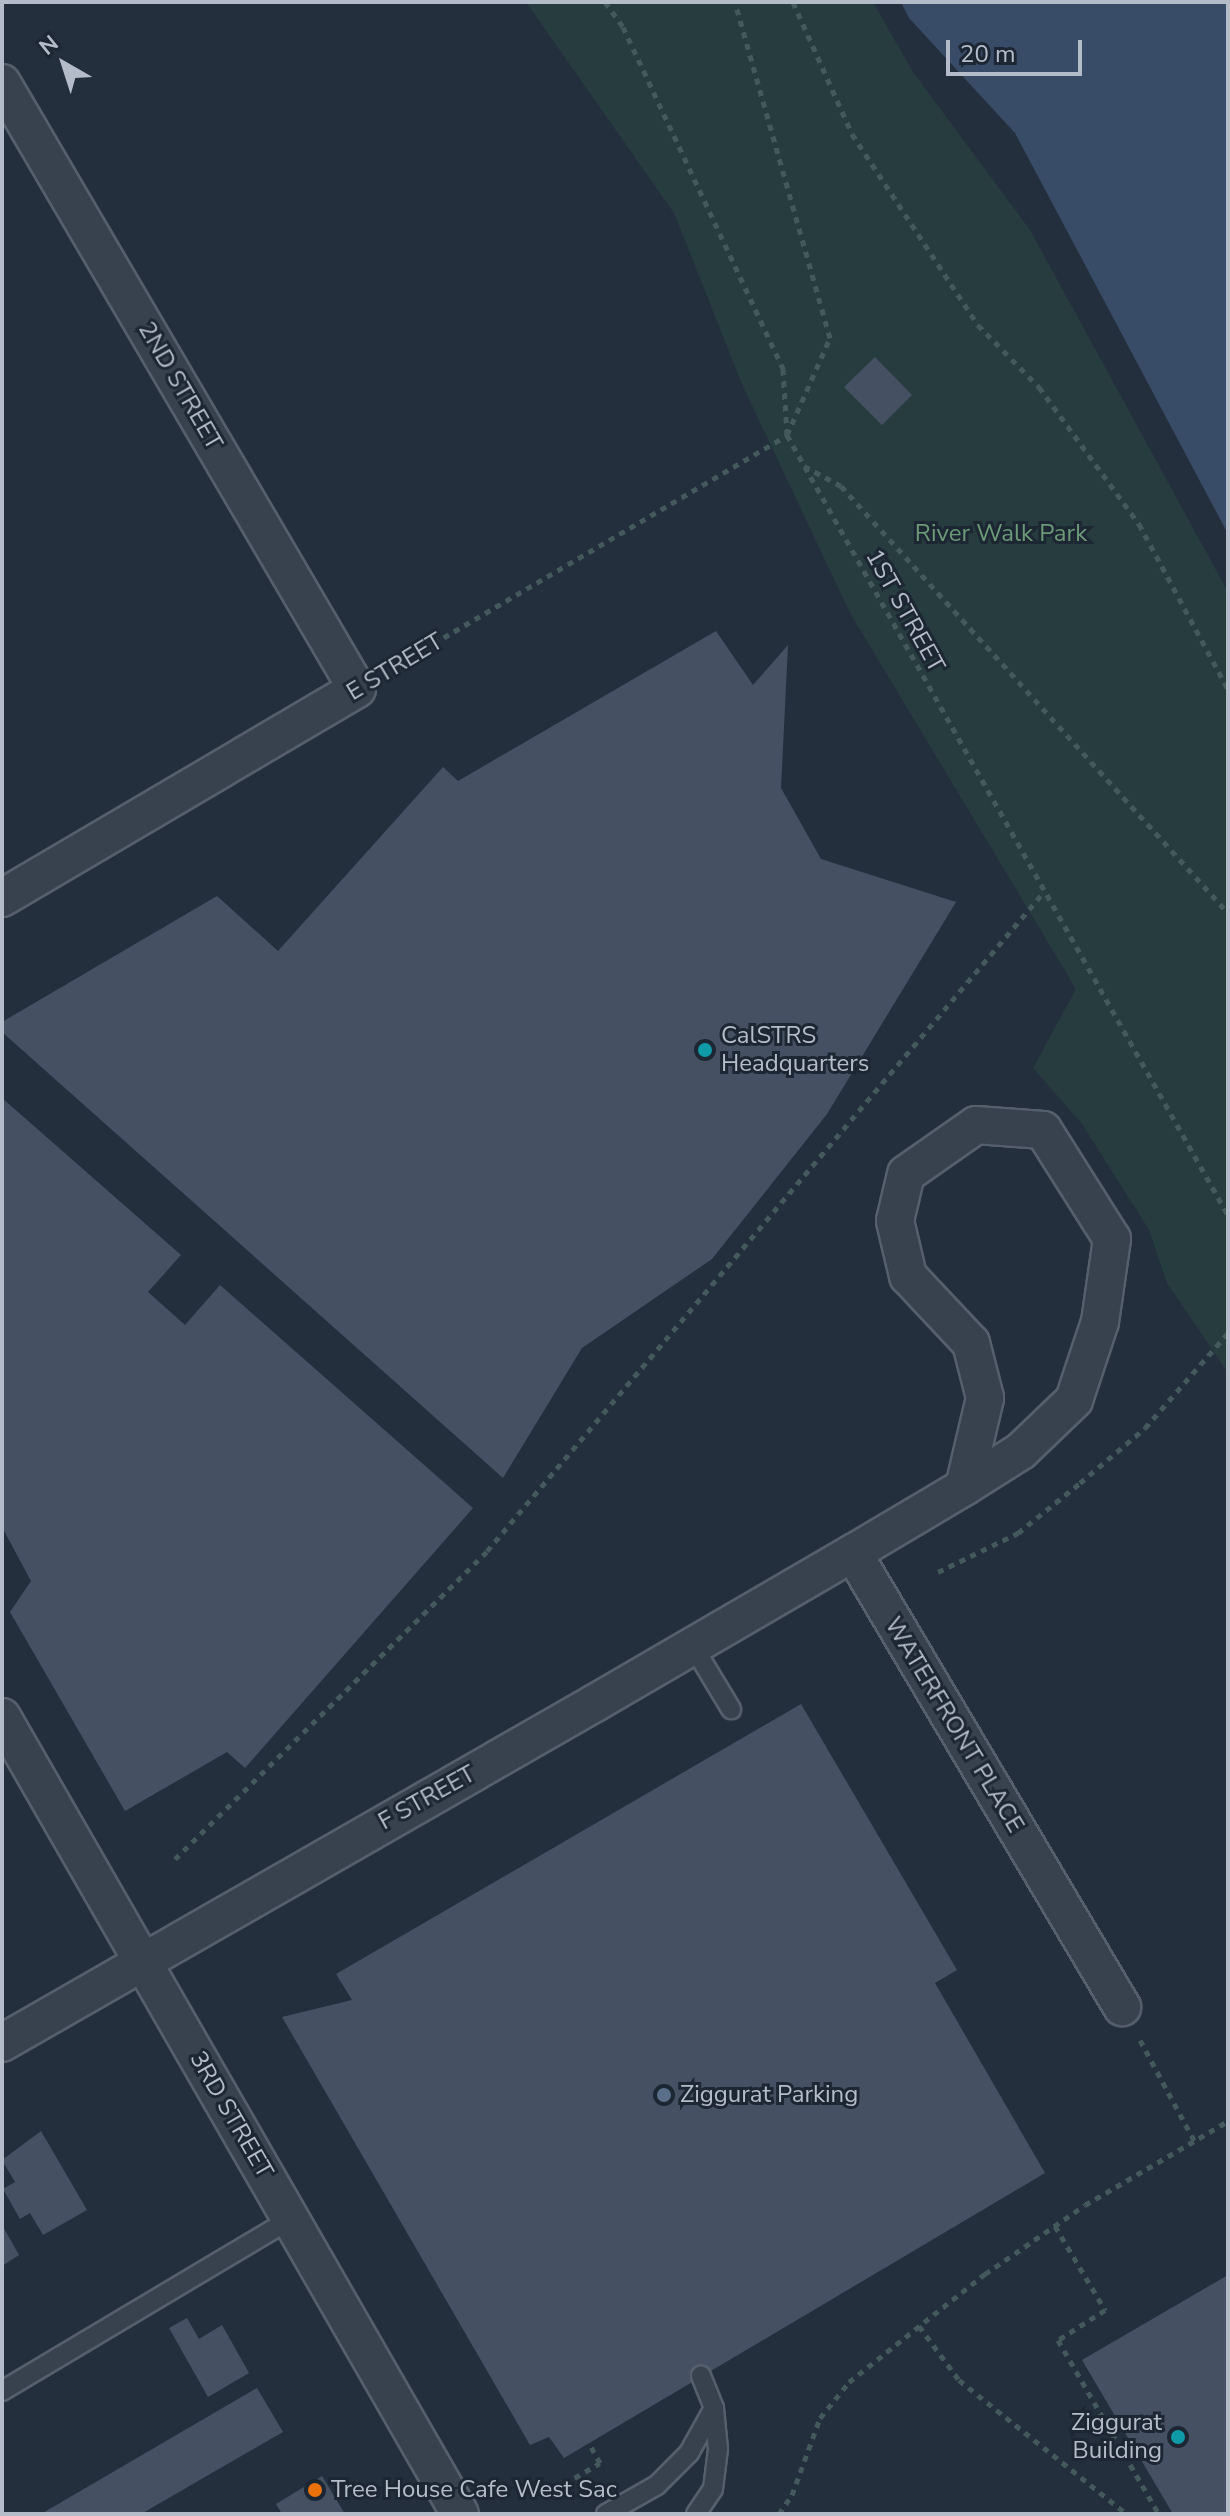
<!DOCTYPE html>
<style>
body{margin:0}
#map{position:relative;width:1230px;height:2516px;overflow:hidden;background:#242f3e;font-family:"Nunito Sans",sans-serif}
div>[style]{position:absolute}
.green>*{inset:0;background:#263c3f}
.water>*{inset:0;background:#394c67}
.building>*{inset:0;background:#455162}
.path>*{height:5px;margin-top:-2.5px;transform-origin:0;background:repeating-linear-gradient(90deg,#44595c 0 6px,transparent 0 12px)}
.roads{filter:drop-shadow(2px 0 #565f6c) drop-shadow(-2px 0 #565f6c) drop-shadow(0 2px #565f6c) drop-shadow(0 -2px #565f6c)}
.lane>*{height:18px;margin:-9px;padding:0 9px;transform-origin:9px;border-radius:9px;background:#38414e}
.street>*{height:36px;margin:-18px;padding:0 18px;transform-origin:18px;border-radius:18px;background:#38414e}
.dots>*{width:22px;height:22px;translate:-50% -50%;box-sizing:border-box;border:4px solid #1d2633;border-radius:50%}
span{translate:-50% -50%;white-space:nowrap;text-align:center;line-height:1.15;-webkit-text-stroke:6px #1d2633;paint-order:stroke}
.street-label{font-size:24px;color:#b4bcc9}
.park-label{font-size:24px;color:#6b9a76}
.poi-label{font-size:24px;color:#b4bcc9}
.left{translate:0 -50%;text-align:left}
.right{translate:-100% -50%;text-align:right}
.frame{position:absolute;inset:0;border:4px solid #b4bcc9;pointer-events:none}
.north{position:absolute;left:24px;top:24px;width:80px;height:80px;-webkit-text-stroke:6px #1d2633;paint-order:stroke;rotate:321deg;font-size:22px;font-weight:700;line-height:32px;text-align:center;color:#b4bcc9}
.north::after{content:'';display:block;margin:auto;width:28px;height:36px;background:#b4bcc9;clip-path:polygon(50% 0,100% 100%,50% 72%,0 100%)}
.scale{position:absolute;left:946px;top:40px;width:136px;height:36px;box-sizing:border-box;border:4px solid #b4bcc9;border-top:0;padding-left:10px;font-size:24px;line-height:28px;white-space:nowrap;color:#b4bcc9;-webkit-text-stroke:6px #1d2633;paint-order:stroke}
</style>
<div id="map">
<div class="green">
<div style="clip-path:polygon(526px 2px,873px 2px,913px 72px,1030px 230px,1228px 592px,1228px 1373px,1167px 1283px,1149px 1230px,1082px 1124px,1033px 1068px,1076px 989px,850px 613px,742px 384px,674px 213px)"></div>
</div>
<div class="water">
<div style="clip-path:polygon(901px 2px,1228px 2px,1228px 534px,1015px 133px,909px 18px)"></div>
</div>
<div class="building">
<div style="clip-path:polygon(875px 357px,912px 395px,882px 425px,844px 387px)"></div>
<div style="clip-path:polygon(716px 631px,753px 685px,788px 645px,781px 788px,821px 859px,956px 902px,827px 1114px,712px 1259px,582px 1348px,503px 1478px,2px 1032px,2px 1022px,217px 896px,278px 951px,443px 767px,458px 781px)"></div>
<div style="clip-path:polygon(2px 1098px,181px 1255px,148px 1292px,185px 1325px,220px 1285px,473px 1508px,245px 1768px,227px 1752px,125px 1811px,10px 1612px,31px 1581px,2px 1527px)"></div>
<div style="clip-path:polygon(801px 1704px,957px 1970px,935px 1983px,1045px 2173px,564px 2458px,549px 2437px,530px 2445px,282px 2017px,352px 2000px,336px 1974px)"></div>
<div style="clip-path:polygon(41px 2131px,87px 2210px,43px 2235px,30px 2213px,20px 2219px,3px 2189px,15px 2182px,2px 2160px)"></div>
<div style="clip-path:polygon(2px 2225px,19px 2255px,2px 2266px)"></div>
<div style="clip-path:polygon(1228px 2275px,1228px 2514px,1173px 2514px,1082px 2360px)"></div>
<div style="clip-path:polygon(187px 2318px,199px 2339px,222px 2325px,249px 2373px,208px 2397px,169px 2328px)"></div>
<div style="clip-path:polygon(257px 2388px,283px 2432px,141px 2514px,41px 2514px)"></div>
<div style="clip-path:polygon(322px 2476px,345px 2514px,282px 2514px,276px 2504px)"></div>
</div>
<div class="path">
<div style="left:605px;top:2px;width:31px;rotate:54deg"></div>
<div style="left:623px;top:27px;width:378px;rotate:64.9deg"></div>
<div style="left:783px;top:369px;width:66px;rotate:86.5deg"></div>
<div style="left:787px;top:435px;width:896px;rotate:60.52deg"></div>
<div style="left:793px;top:2px;width:145px;rotate:65.9deg"></div>
<div style="left:852px;top:134px;width:229px;rotate:56.6deg"></div>
<div style="left:978px;top:325px;width:87px;rotate:45.5deg"></div>
<div style="left:1039px;top:387px;width:170px;rotate:53.9deg"></div>
<div style="left:1139px;top:524px;width:187px;rotate:61.7deg"></div>
<div style="left:804px;top:466px;width:42px;rotate:28.4deg"></div>
<div style="left:841px;top:486px;width:576px;rotate:47.81deg"></div>
<div style="left:392px;top:668px;width:459px;rotate:-30.5deg"></div>
<div style="left:787px;top:435px;width:106px;rotate:-66.1deg"></div>
<div style="left:830px;top:338px;width:349px;rotate:-105.8deg"></div>
<div style="left:938px;top:1572px;width:89px;rotate:-26deg"></div>
<div style="left:1018px;top:1533px;width:80px;rotate:-38.9deg"></div>
<div style="left:1080px;top:1483px;width:85px;rotate:-40.2deg"></div>
<div style="left:1145px;top:1428px;width:126px;rotate:-48.9deg"></div>
<div style="left:175px;top:1859px;width:438px;rotate:-44.6deg"></div>
<div style="left:487px;top:1551px;width:860px;rotate:-49.81deg"></div>
<div style="left:1140px;top:2040px;width:116px;rotate:61.7deg"></div>
<div style="left:1055px;top:2226px;width:98px;rotate:59.2deg"></div>
<div style="left:1105px;top:2310px;width:56px;rotate:147.4deg"></div>
<div style="left:1058px;top:2340px;width:201px;rotate:59.9deg"></div>
<div style="left:919px;top:2326px;width:67px;rotate:53.5deg"></div>
<div style="left:959px;top:2380px;width:215px;rotate:38.6deg"></div>
<div style="left:554px;top:2490px;width:53px;rotate:-30.4deg"></div>
<div style="left:600px;top:2463px;width:23px;rotate:-119deg"></div>
<div style="left:779px;top:2514px;width:23px;rotate:-56deg"></div>
<div style="left:792px;top:2495px;width:82px;rotate:-70deg"></div>
<div style="left:820px;top:2418px;width:46px;rotate:-51.1deg"></div>
<div style="left:849px;top:2382px;width:174px;rotate:-38.5deg"></div>
<div style="left:985px;top:2274px;width:121px;rotate:-34.6deg"></div>
<div style="left:1085px;top:2205px;width:166px;rotate:-30.4deg"></div>
</div>
<div class="roads">
<div class="lane">
<div style="left:693px;top:1646px;width:74px;rotate:58.9deg"></div>
<div style="left:2px;top:2391px;width:336px;rotate:-30.8deg"></div>
<div style="left:606px;top:2514px;width:59px;rotate:-29.6deg"></div>
<div style="left:657px;top:2485px;width:45px;rotate:-45deg"></div>
<div style="left:689px;top:2453px;width:51px;rotate:-60.9deg"></div>
<div style="left:696px;top:2514px;width:30px;rotate:-56deg"></div>
<div style="left:713px;top:2489px;width:40px;rotate:-82.9deg"></div>
<div style="left:718px;top:2449px;width:41px;rotate:-95.6deg"></div>
<div style="left:714px;top:2408px;width:35px;rotate:-112deg"></div>
</div>
<div class="street">
<div style="left:2px;top:83px;width:702px;rotate:59.64deg"></div>
<div style="left:357px;top:689px;width:412px;rotate:149.5deg"></div>
<div style="left:853px;top:1553px;width:528px;rotate:59.35deg"></div>
<div style="left:2px;top:1717px;width:919px;rotate:60.12deg"></div>
<div style="left:2px;top:2043px;width:684px;rotate:-29.83deg"></div>
<div style="left:595px;top:1703px;width:298px;rotate:-30.2deg"></div>
<div style="left:853px;top:1553px;width:129px;rotate:-30.7deg"></div>
<div style="left:964px;top:1487px;width:67px;rotate:-32.3deg"></div>
<div style="left:1021px;top:1451px;width:74px;rotate:-43.9deg"></div>
<div style="left:1074px;top:1400px;width:82px;rotate:-71.6deg"></div>
<div style="left:1100px;top:1322px;width:84px;rotate:-81.8deg"></div>
<div style="left:1112px;top:1239px;width:129px;rotate:-122.3deg"></div>
<div style="left:1043px;top:1130px;width:67px;rotate:-175.7deg"></div>
<div style="left:976px;top:1125px;width:85px;rotate:145deg"></div>
<div style="left:906px;top:1174px;width:48px;rotate:103.2deg"></div>
<div style="left:895px;top:1221px;width:57px;rotate:76.7deg"></div>
<div style="left:908px;top:1276px;width:92px;rotate:46.8deg"></div>
<div style="left:971px;top:1343px;width:57px;rotate:75.7deg"></div>
<div style="left:985px;top:1398px;width:91px;rotate:103.3deg"></div>
</div>
</div>
<div class="dots">
<div style="left:705px;top:1050px;background:#0f9aa8"></div>
<div style="left:664px;top:2095px;background:#5c6f8a"></div>
<div style="left:1178px;top:2437px;background:#0f9aa8"></div>
<div style="left:315px;top:2490px;background:#e8710a"></div>
</div>
<div class="street-label">
<span style="left:180px;top:386px;rotate:60deg">2ND STREET</span>
<span style="left:905px;top:611px;rotate:61deg">1ST STREET</span>
<span style="left:395px;top:667px;rotate:-31deg">E STREET</span>
<span style="left:954px;top:1725px;rotate:59deg">WATERFRONT PLACE</span>
<span style="left:427px;top:1798px;rotate:-29deg">F STREET</span>
<span style="left:231px;top:2115px;rotate:60deg">3RD STREET</span>
</div>
<div class="park-label">
<span style="left:1001px;top:534px">River Walk Park</span>
</div>
<div class="poi-label">
<span class="left" style="left:721px;top:1050px">CalSTRS<br>Headquarters</span>
<span class="left" style="left:680px;top:2095px">Ziggurat Parking</span>
<span class="right" style="left:1162px;top:2437px">Ziggurat<br>Building</span>
<span class="left" style="left:331px;top:2490px">Tree House Cafe West Sac</span>
</div>
<div class="frame"></div>
<div class="north">N</div>
<div class="scale">20 m</div>
</div>
